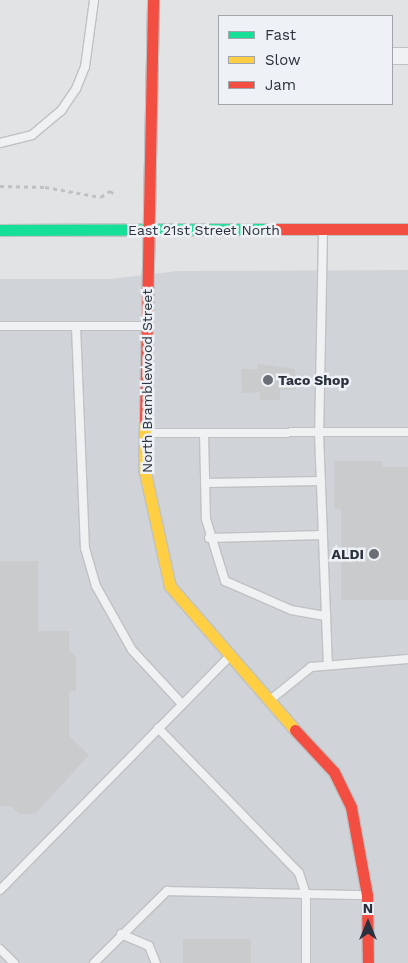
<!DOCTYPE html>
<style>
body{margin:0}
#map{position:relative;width:408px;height:963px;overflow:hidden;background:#e1e3e5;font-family:"Work Sans",sans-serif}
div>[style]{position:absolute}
.built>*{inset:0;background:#d0d3d8}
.building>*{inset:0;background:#c9cbcd}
.path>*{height:3px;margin-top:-1.5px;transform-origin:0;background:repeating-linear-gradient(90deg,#bfc1c4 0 4px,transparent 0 8px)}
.roads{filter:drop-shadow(1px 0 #bfc1c3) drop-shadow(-1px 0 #bfc1c3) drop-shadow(0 1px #bfc1c3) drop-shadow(0 -1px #bfc1c3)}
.lane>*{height:8px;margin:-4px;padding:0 4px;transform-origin:4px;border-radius:4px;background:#f0f1f2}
.street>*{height:16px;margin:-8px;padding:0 8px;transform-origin:8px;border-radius:8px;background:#f0f1f2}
.fast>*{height:11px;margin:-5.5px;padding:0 5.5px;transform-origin:5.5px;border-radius:5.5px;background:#16e098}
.slow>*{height:11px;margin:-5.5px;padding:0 5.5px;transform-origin:5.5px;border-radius:5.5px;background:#ffcf43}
.jam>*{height:11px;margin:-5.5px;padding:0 5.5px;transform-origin:5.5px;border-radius:5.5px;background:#f24e42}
.dots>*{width:14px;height:14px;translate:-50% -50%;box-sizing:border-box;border:2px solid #eef1f5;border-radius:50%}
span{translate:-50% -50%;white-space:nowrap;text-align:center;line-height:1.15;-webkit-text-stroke:5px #eef1f5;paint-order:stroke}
.street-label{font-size:14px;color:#2a313c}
.poi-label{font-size:14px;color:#2a313c;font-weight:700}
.left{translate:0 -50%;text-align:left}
.right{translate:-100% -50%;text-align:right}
.legend{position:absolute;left:218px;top:15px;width:175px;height:90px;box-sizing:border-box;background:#eef1f5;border:1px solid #a0a4ab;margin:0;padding:6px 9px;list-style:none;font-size:15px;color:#2a313c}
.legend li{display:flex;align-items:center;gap:10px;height:25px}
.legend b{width:25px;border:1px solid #a0a4ab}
.north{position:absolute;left:343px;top:898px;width:50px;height:50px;-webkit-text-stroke:4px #eef1f5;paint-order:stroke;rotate:0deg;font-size:14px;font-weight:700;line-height:20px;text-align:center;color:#2a313c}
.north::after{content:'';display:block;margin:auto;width:18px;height:22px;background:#2a313c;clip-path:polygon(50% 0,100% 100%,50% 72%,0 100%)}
</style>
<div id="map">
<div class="built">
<div style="clip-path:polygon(408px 270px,408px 963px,0 963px,0 279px,110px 279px,178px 271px)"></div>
</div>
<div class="building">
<div style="clip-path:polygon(258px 364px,295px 369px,296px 390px,280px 390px,280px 400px,260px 400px,260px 392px,242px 393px,241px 369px,258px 369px)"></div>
<div style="clip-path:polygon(334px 461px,382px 461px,382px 467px,408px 467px,408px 600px,341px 600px,341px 509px,334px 509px)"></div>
<div style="clip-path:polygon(0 561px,38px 561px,38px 631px,69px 631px,69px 650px,76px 657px,76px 691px,69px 691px,69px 736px,89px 755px,35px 814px,19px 814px,11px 806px,0 806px)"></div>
<div style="clip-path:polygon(183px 939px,251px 939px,251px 963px,183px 963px)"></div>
</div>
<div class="path">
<div style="left:0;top:186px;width:45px;rotate:1.3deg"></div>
<div style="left:45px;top:187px;width:57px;rotate:10.1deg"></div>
<div style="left:101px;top:197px;width:11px;rotate:-34deg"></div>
<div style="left:110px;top:191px;width:4px;rotate:34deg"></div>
</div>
<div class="roads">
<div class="lane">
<div style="left:0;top:143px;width:33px;rotate:-14deg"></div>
<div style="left:32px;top:135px;width:38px;rotate:-40deg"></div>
<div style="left:61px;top:111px;width:27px;rotate:-56deg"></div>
<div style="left:76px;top:89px;width:24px;rotate:-68deg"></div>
<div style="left:85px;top:67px;width:68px;rotate:-82.3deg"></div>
<div style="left:323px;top:231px;width:202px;rotate:91.1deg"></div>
<div style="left:319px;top:433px;width:232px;rotate:87.8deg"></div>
<div style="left:0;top:326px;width:143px"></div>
<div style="left:76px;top:326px;width:222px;rotate:87.7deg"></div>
<div style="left:85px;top:548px;width:40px;rotate:74deg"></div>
<div style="left:96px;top:586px;width:73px;rotate:60.6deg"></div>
<div style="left:132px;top:650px;width:74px;rotate:47.2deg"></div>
<div style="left:148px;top:433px;width:260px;rotate:-0.2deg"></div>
<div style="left:204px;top:433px;width:86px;rotate:88.7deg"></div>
<div style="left:206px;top:519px;width:65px;rotate:73deg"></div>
<div style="left:225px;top:581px;width:72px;rotate:23.7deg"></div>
<div style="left:291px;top:610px;width:36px;rotate:10deg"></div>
<div style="left:205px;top:483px;width:116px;rotate:-1deg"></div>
<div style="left:209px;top:538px;width:114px;rotate:-1.5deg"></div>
<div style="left:270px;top:700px;width:53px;rotate:-38.8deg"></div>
<div style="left:311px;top:667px;width:97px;rotate:-4.7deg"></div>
<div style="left:158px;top:728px;width:202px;rotate:45.8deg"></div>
<div style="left:299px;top:873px;width:22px;rotate:72deg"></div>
<div style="left:306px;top:894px;width:69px;rotate:90deg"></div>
<div style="left:0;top:890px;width:325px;rotate:-45.5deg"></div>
<div style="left:121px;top:934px;width:30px;rotate:23deg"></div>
<div style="left:149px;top:946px;width:18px;rotate:68deg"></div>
<div style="left:0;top:949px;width:20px;rotate:45deg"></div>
<div style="left:94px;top:963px;width:103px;rotate:-44.6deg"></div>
<div style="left:167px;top:891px;width:198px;rotate:1.2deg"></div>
</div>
<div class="street">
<div style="left:392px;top:56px;width:16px"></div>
</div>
<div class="fast">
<div style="left:0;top:230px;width:273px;rotate:-0.2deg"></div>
</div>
<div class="slow">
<div style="left:145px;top:421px;width:47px;rotate:91.2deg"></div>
<div style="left:144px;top:468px;width:121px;rotate:77.6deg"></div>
<div style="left:170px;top:586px;width:191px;rotate:49deg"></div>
</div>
<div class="jam">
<div style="left:273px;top:229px;width:135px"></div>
<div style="left:145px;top:421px;width:421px;rotate:-88.9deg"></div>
<div style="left:295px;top:730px;width:57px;rotate:47.1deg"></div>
<div style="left:334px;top:772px;width:39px;rotate:64deg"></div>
<div style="left:351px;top:807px;width:89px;rotate:79.7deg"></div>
<div style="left:367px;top:895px;width:68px;rotate:89.2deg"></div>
</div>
</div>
<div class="dots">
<div style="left:268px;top:380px;background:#6a6f77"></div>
<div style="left:374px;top:554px;background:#6a6f77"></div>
</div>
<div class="street-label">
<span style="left:204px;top:230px">East 21st Street North</span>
<span style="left:147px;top:381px;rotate:-90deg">North Bramblewood Street</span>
</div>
<div class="poi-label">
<span class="left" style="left:278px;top:380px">Taco Shop</span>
<span class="right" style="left:364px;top:554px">ALDI</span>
</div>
<ul class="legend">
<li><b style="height:6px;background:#16e098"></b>Fast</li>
<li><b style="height:6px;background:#ffcf43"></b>Slow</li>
<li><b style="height:6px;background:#f24e42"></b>Jam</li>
</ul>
<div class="north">N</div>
</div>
